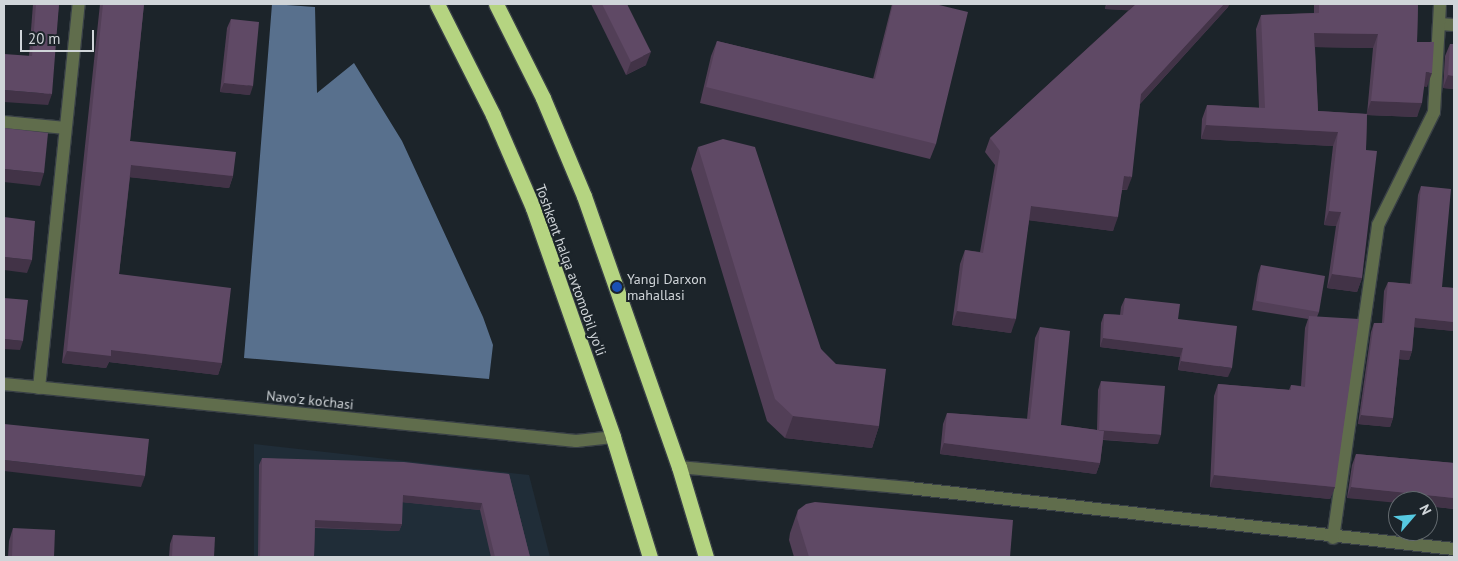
<!DOCTYPE html>
<style>
body{margin:0}
#map{position:relative;width:1458px;height:561px;overflow:hidden;background:#1c242a;font-family:"PT Sans",sans-serif}
div>[style]{position:absolute}
.built>*{inset:0;background:#202d38}
.water>*{inset:0;background:#58708d}
.roads{filter:drop-shadow(1px 0 #394046) drop-shadow(-1px 0 #394046) drop-shadow(0 1px #394046) drop-shadow(0 -1px #394046)}
.minor>*{height:12px;margin:-6px;padding:0 6px;transform-origin:6px;border-radius:6px;background:#606d4c}
.highway>*{height:15px;margin:-7.5px;padding:0 7.5px;transform-origin:7.5px;border-radius:7.5px;background:#b5d481}
.wall>*{inset:0;background:#523f57}
.shaded-wall>*{inset:0;background:#423347}
.building>*{inset:0;background:#5f4965}
.dots>*{width:14px;height:14px;translate:-50% -50%;box-sizing:border-box;border:2px solid #1c242a;border-radius:50%}
span{translate:-50% -50%;white-space:nowrap;text-align:center;line-height:1.15;-webkit-text-stroke:4px #1c242a;paint-order:stroke}
.street-label{font-size:14px;color:#d0d5d9}
.poi-label{font-size:14px;color:#d0d5d9}
.left{translate:0 -50%;text-align:left}
.frame{position:absolute;inset:0;border:5px solid #d0d5d9;pointer-events:none}
.north{position:absolute;left:1388px;top:491px;width:50px;height:50px;box-sizing:border-box;background:#1c242a;border:1px solid #646b70;border-radius:50%;rotate:63deg;font-size:14px;font-weight:700;line-height:20px;text-align:center;color:#d0d5d9}
.north::after{content:'';display:block;margin:auto;width:18px;height:22px;background:#56c9e1;clip-path:polygon(50% 0,100% 100%,50% 72%,0 100%)}
.scale{position:absolute;left:20px;top:30px;width:74px;height:22px;box-sizing:border-box;border:2px solid #d0d5d9;border-top:0;padding-left:6px;font-size:15px;line-height:18px;white-space:nowrap;color:#d0d5d9;-webkit-text-stroke:4px #1c242a;paint-order:stroke}
</style>
<div id="map">
<div class="built">
<div style="clip-path:polygon(254px 444px,529px 475px,550px 557px,254px 557px)"></div>
</div>
<div class="water">
<div style="clip-path:polygon(272px 4px,315px 7px,317px 93px,354px 63px,402px 141px,483px 317px,493px 345px,489px 379px,244px 358px)"></div>
</div>
<div class="roads">
<div class="minor">
<div style="left:1440px;top:24px;width:14px;rotate:4deg"></div>
<div style="left:4px;top:122px;width:61px;rotate:5.6deg"></div>
<div style="left:4px;top:384px;width:575px;rotate:5.69deg"></div>
<div style="left:576px;top:441px;width:37px;rotate:-6deg"></div>
<div style="left:39px;top:388px;width:386px;rotate:-84.1deg"></div>
<div style="left:679px;top:467px;width:231px;rotate:5.2deg"></div>
<div style="left:909px;top:488px;width:548px;rotate:6.39deg"></div>
<div style="left:1333px;top:538px;width:316px;rotate:-81.8deg"></div>
<div style="left:1378px;top:225px;width:126px;rotate:-63.6deg"></div>
<div style="left:1434px;top:112px;width:108px;rotate:-86.8deg"></div>
</div>
<div class="highway">
<div style="left:437px;top:4px;width:124px;rotate:63.2deg"></div>
<div style="left:493px;top:115px;width:101px;rotate:66.7deg"></div>
<div style="left:533px;top:208px;width:243px;rotate:70.7deg"></div>
<div style="left:613px;top:437px;width:126px;rotate:72.9deg"></div>
<div style="left:496px;top:4px;width:105px;rotate:63.4deg"></div>
<div style="left:543px;top:98px;width:106px;rotate:67.3deg"></div>
<div style="left:584px;top:196px;width:287px;rotate:70.7deg"></div>
<div style="left:679px;top:467px;width:94px;rotate:73.3deg"></div>
</div>
</div>
<div class="wall">
<div style="clip-path:polygon(33px 4px,59px 4px,48px 105px,29px 56px)"></div>
<div style="clip-path:polygon(100px 4px,144px 4px,130px 141px,233px 176px,229px 188px,130px 177px,119px 274px,222px 363px,218px 375px,109px 362px,106px 368px,62px 363px)"></div>
<div style="clip-path:polygon(591px 4px,627px 4px,646px 65px,626px 75px)"></div>
<div style="clip-path:polygon(892px 4px,935px 4px,936px 144px,930px 159px,700px 103px,711px 56px,717px 41px,873px 79px)"></div>
<div style="clip-path:polygon(1106px 4px,1229px 4px,1228px 7px,1140px 104px,1127px 190px,1122px 190px,1113px 231px,1029px 220px,1011px 333px,952px 325px,960px 264px,965px 250px,980px 252px,995px 165px,985px 152px,990px 138px,1129px 10px,1105px 9px)"></div>
<div style="clip-path:polygon(evenodd,1314px 4px,1418px 4px,1417px 42px,1427px 87px,1424px 86px,1417px 117px,1367px 115px,1362px 278px,1357px 292px,1327px 288px,1336px 226px,1324px 225px,1333px 146px,1201px 139px,1202px 119px,1207px 105px,1259px 108px,1256px 29px,1261px 15px,1314px 13px,1314px 4px,1315px 47px,1373px 48px,1367px 114px,1318px 111px,1315px 47px)"></div>
<div style="clip-path:polygon(231px 19px,250px 95px,220px 92px,227px 28px)"></div>
<div style="clip-path:polygon(1450px 44px,1454px 89px,1443px 88px,1445px 56px)"></div>
<div style="clip-path:polygon(698px 147px,821px 349px,879px 426px,872px 448px,785px 438px,767px 421px,691px 169px)"></div>
<div style="clip-path:polygon(1421px 186px,1442px 287px,1454px 288px,1454px 331px,1414px 327px,1412px 351px,1409px 360px,1399px 359px,1393px 418px,1390px 427px,1358px 424px,1371px 332px,1374px 323px,1382px 323px,1384px 291px,1388px 282px,1410px 284px,1418px 195px)"></div>
<div style="clip-path:polygon(1261px 265px,1319px 312px,1317px 317px,1335px 487px,1330px 499px,1210px 487px,1214px 396px,1218px 384px,1289px 390px,1291px 385px,1301px 386px,1305px 328px,1308px 319px,1252px 310px,1258px 274px)"></div>
<div style="clip-path:polygon(1125px 298px,1178px 319px,1228px 377px,1178px 370px,1180px 357px,1100px 347px,1101px 323px,1104px 314px,1120px 315px,1121px 307px)"></div>
<div style="clip-path:polygon(1040px 327px,1061px 425px,1097px 430px,1098px 390px,1101px 381px,1158px 444px,1103px 440px,1100px 463px,1096px 474px,940px 454px,943px 424px,947px 413px,1027px 419px,1035px 338px)"></div>
<div style="clip-path:polygon(1356px 454px,1454px 463px,1454px 509px,1428px 506px,1428px 501px,1347px 498px,1352px 465px)"></div>
<div style="clip-path:polygon(262px 458px,509px 474px,530px 557px,491px 557px,480px 510px,402px 502px,402px 524px,399px 531px,315px 528px,314px 557px,258px 557px,259px 465px)"></div>
<div style="clip-path:polygon(798px 510px,1010px 557px,794px 557px,789px 540px,790px 533px)"></div>
<div style="clip-path:polygon(13px 528px,54px 557px,8px 557px,9px 541px)"></div>
<div style="clip-path:polygon(173px 535px,214px 557px,169px 557px,170px 544px)"></div>
</div>
<div class="shaded-wall">
<div style="clip-path:polygon(1107px 4px,1141px 4px,1138px 11px,1105px 9px)"></div>
<div style="clip-path:polygon(1224px 4px,1229px 4px,1228px 7px,1136px 108px,1141px 94px)"></div>
<div style="clip-path:polygon(1314px 33px,1378px 34px,1373px 48px,1309px 47px)"></div>
<div style="clip-path:polygon(651px 52px,646px 65px,626px 75px,631px 62px)"></div>
<div style="clip-path:polygon(1426px 72px,1432px 73px,1427px 87px,1421px 86px)"></div>
<div style="clip-path:polygon(1448px 75px,1454px 76px,1454px 89px,1443px 88px)"></div>
<div style="clip-path:polygon(224px 83px,253px 86px,250px 95px,220px 92px)"></div>
<div style="clip-path:polygon(4px 90px,52px 94px,48px 105px,4px 102px)"></div>
<div style="clip-path:polygon(1371px 101px,1422px 103px,1417px 117px,1366px 115px)"></div>
<div style="clip-path:polygon(1206px 125px,1338px 132px,1333px 146px,1201px 139px)"></div>
<div style="clip-path:polygon(131px 165px,233px 176px,229px 188px,127px 177px)"></div>
<div style="clip-path:polygon(4px 169px,44px 173px,40px 186px,4px 182px)"></div>
<div style="clip-path:polygon(1124px 176px,1132px 177px,1127px 190px,1119px 189px)"></div>
<div style="clip-path:polygon(1031px 206px,1118px 217px,1113px 231px,1026px 220px)"></div>
<div style="clip-path:polygon(1329px 211px,1341px 212px,1336px 226px,1324px 225px)"></div>
<div style="clip-path:polygon(4px 257px,32px 260px,27px 273px,4px 270px)"></div>
<div style="clip-path:polygon(1332px 274px,1362px 278px,1357px 292px,1327px 288px)"></div>
<div style="clip-path:polygon(957px 311px,1016px 319px,1011px 333px,952px 325px)"></div>
<div style="clip-path:polygon(1415px 318px,1454px 322px,1454px 331px,1412px 327px)"></div>
<div style="clip-path:polygon(1103px 338px,1183px 348px,1180px 357px,1100px 347px)"></div>
<div style="clip-path:polygon(4px 339px,23px 341px,20px 350px,4px 349px)"></div>
<div style="clip-path:polygon(111px 350px,222px 363px,218px 375px,109px 362px,106px 368px,62px 363px,67px 351px)"></div>
<div style="clip-path:polygon(1400px 350px,1412px 351px,1409px 360px,1396px 359px)"></div>
<div style="clip-path:polygon(1181px 361px,1232px 368px,1228px 377px,1178px 370px)"></div>
<div style="clip-path:polygon(1361px 415px,1393px 418px,1390px 427px,1358px 424px)"></div>
<div style="clip-path:polygon(793px 416px,879px 426px,872px 448px,785px 438px)"></div>
<div style="clip-path:polygon(1099px 430px,1161px 435px,1158px 444px,1096px 439px)"></div>
<div style="clip-path:polygon(944px 443px,1100px 463px,1096px 474px,940px 454px)"></div>
<div style="clip-path:polygon(4px 460px,145px 476px,141px 487px,4px 471px)"></div>
<div style="clip-path:polygon(1214px 475px,1335px 487px,1330px 499px,1210px 487px)"></div>
<div style="clip-path:polygon(1351px 487px,1454px 498px,1454px 509px,1428px 506px,1428px 501px,1398px 501px,1398px 503px,1347px 498px)"></div>
<div style="clip-path:polygon(403px 495px,482px 503px,480px 510px,400px 502px)"></div>
<div style="clip-path:polygon(315px 520px,402px 524px,399px 531px,312px 527px)"></div>
</div>
<div class="building">
<div style="clip-path:polygon(36px 4px,59px 4px,52px 94px,4px 90px,4px 54px,32px 56px)"></div>
<div style="clip-path:polygon(103px 4px,144px 4px,130px 141px,236px 152px,233px 176px,131px 165px,119px 274px,231px 288px,222px 363px,111px 350px,111px 356px,67px 351px)"></div>
<div style="clip-path:polygon(602px 4px,627px 4px,651px 52px,631px 62px)"></div>
<div style="clip-path:polygon(893px 4px,935px 4px,968px 12px,936px 144px,706px 87px,717px 41px,875px 79px)"></div>
<div style="clip-path:polygon(1136px 4px,1224px 4px,1141px 94px,1132px 177px,1124px 176px,1118px 217px,1031px 206px,1016px 319px,957px 311px,965px 250px,983px 253px,1000px 151px,990px 138px)"></div>
<div style="clip-path:polygon(1319px 4px,1418px 4px,1417px 42px,1434px 42px,1432px 73px,1426px 72px,1422px 103px,1371px 101px,1378px 34px,1314px 33px,1318px 111px,1367px 114px,1366px 150px,1377px 151px,1362px 278px,1332px 274px,1341px 212px,1329px 211px,1338px 132px,1206px 125px,1207px 105px,1265px 108px,1261px 15px,1319px 13px)"></div>
<div style="clip-path:polygon(231px 19px,259px 22px,253px 86px,224px 83px)"></div>
<div style="clip-path:polygon(1450px 44px,1454px 44px,1454px 76px,1448px 75px)"></div>
<div style="clip-path:polygon(4px 128px,48px 133px,44px 173px,4px 169px)"></div>
<div style="clip-path:polygon(723px 139px,755px 147px,821px 349px,836px 364px,886px 369px,879px 426px,793px 416px,775px 399px,698px 147px)"></div>
<div style="clip-path:polygon(1421px 186px,1451px 189px,1442px 287px,1454px 288px,1454px 322px,1415px 318px,1412px 351px,1400px 350px,1393px 418px,1361px 415px,1374px 323px,1384px 323px,1388px 282px,1412px 284px)"></div>
<div style="clip-path:polygon(4px 217px,35px 221px,32px 260px,4px 257px)"></div>
<div style="clip-path:polygon(1261px 265px,1325px 276px,1319px 312px,1256px 301px)"></div>
<div style="clip-path:polygon(4px 298px,28px 300px,23px 341px,4px 339px)"></div>
<div style="clip-path:polygon(1125px 298px,1180px 304px,1178px 319px,1237px 326px,1232px 368px,1181px 361px,1183px 348px,1103px 338px,1104px 314px,1123px 315px)"></div>
<div style="clip-path:polygon(1309px 316px,1359px 319px,1335px 487px,1214px 475px,1218px 384px,1291px 390px,1291px 385px,1305px 387px)"></div>
<div style="clip-path:polygon(1040px 327px,1070px 331px,1061px 425px,1104px 431px,1100px 463px,944px 443px,947px 413px,1030px 419px)"></div>
<div style="clip-path:polygon(1101px 381px,1165px 386px,1161px 435px,1099px 430px)"></div>
<div style="clip-path:polygon(4px 424px,149px 439px,145px 476px,4px 460px)"></div>
<div style="clip-path:polygon(1356px 454px,1454px 463px,1454px 498px,1351px 487px)"></div>
<div style="clip-path:polygon(262px 458px,404px 462px,509px 474px,530px 557px,495px 557px,482px 503px,403px 495px,402px 524px,315px 520px,314px 557px,260px 557px)"></div>
<div style="clip-path:polygon(815px 502px,1013px 520px,1010px 557px,809px 557px,797px 518px,798px 510px,806px 504px)"></div>
<div style="clip-path:polygon(13px 528px,55px 530px,54px 557px,12px 557px)"></div>
<div style="clip-path:polygon(173px 535px,215px 537px,214px 557px,172px 557px)"></div>
</div>
<div class="dots">
<div style="left:617px;top:287px;background:#1a4fb4"></div>
</div>
<div class="street-label">
<span style="left:571px;top:270px;rotate:70deg">Toshkent halqa avtomobil yo'li</span>
<span style="left:310px;top:400px;rotate:6deg">Navo'z ko'chasi</span>
</div>
<div class="poi-label">
<span class="left" style="left:627px;top:287px">Yangi Darxon<br>mahallasi</span>
</div>
<div class="frame"></div>
<div class="north">N</div>
<div class="scale">20 m</div>
</div>
